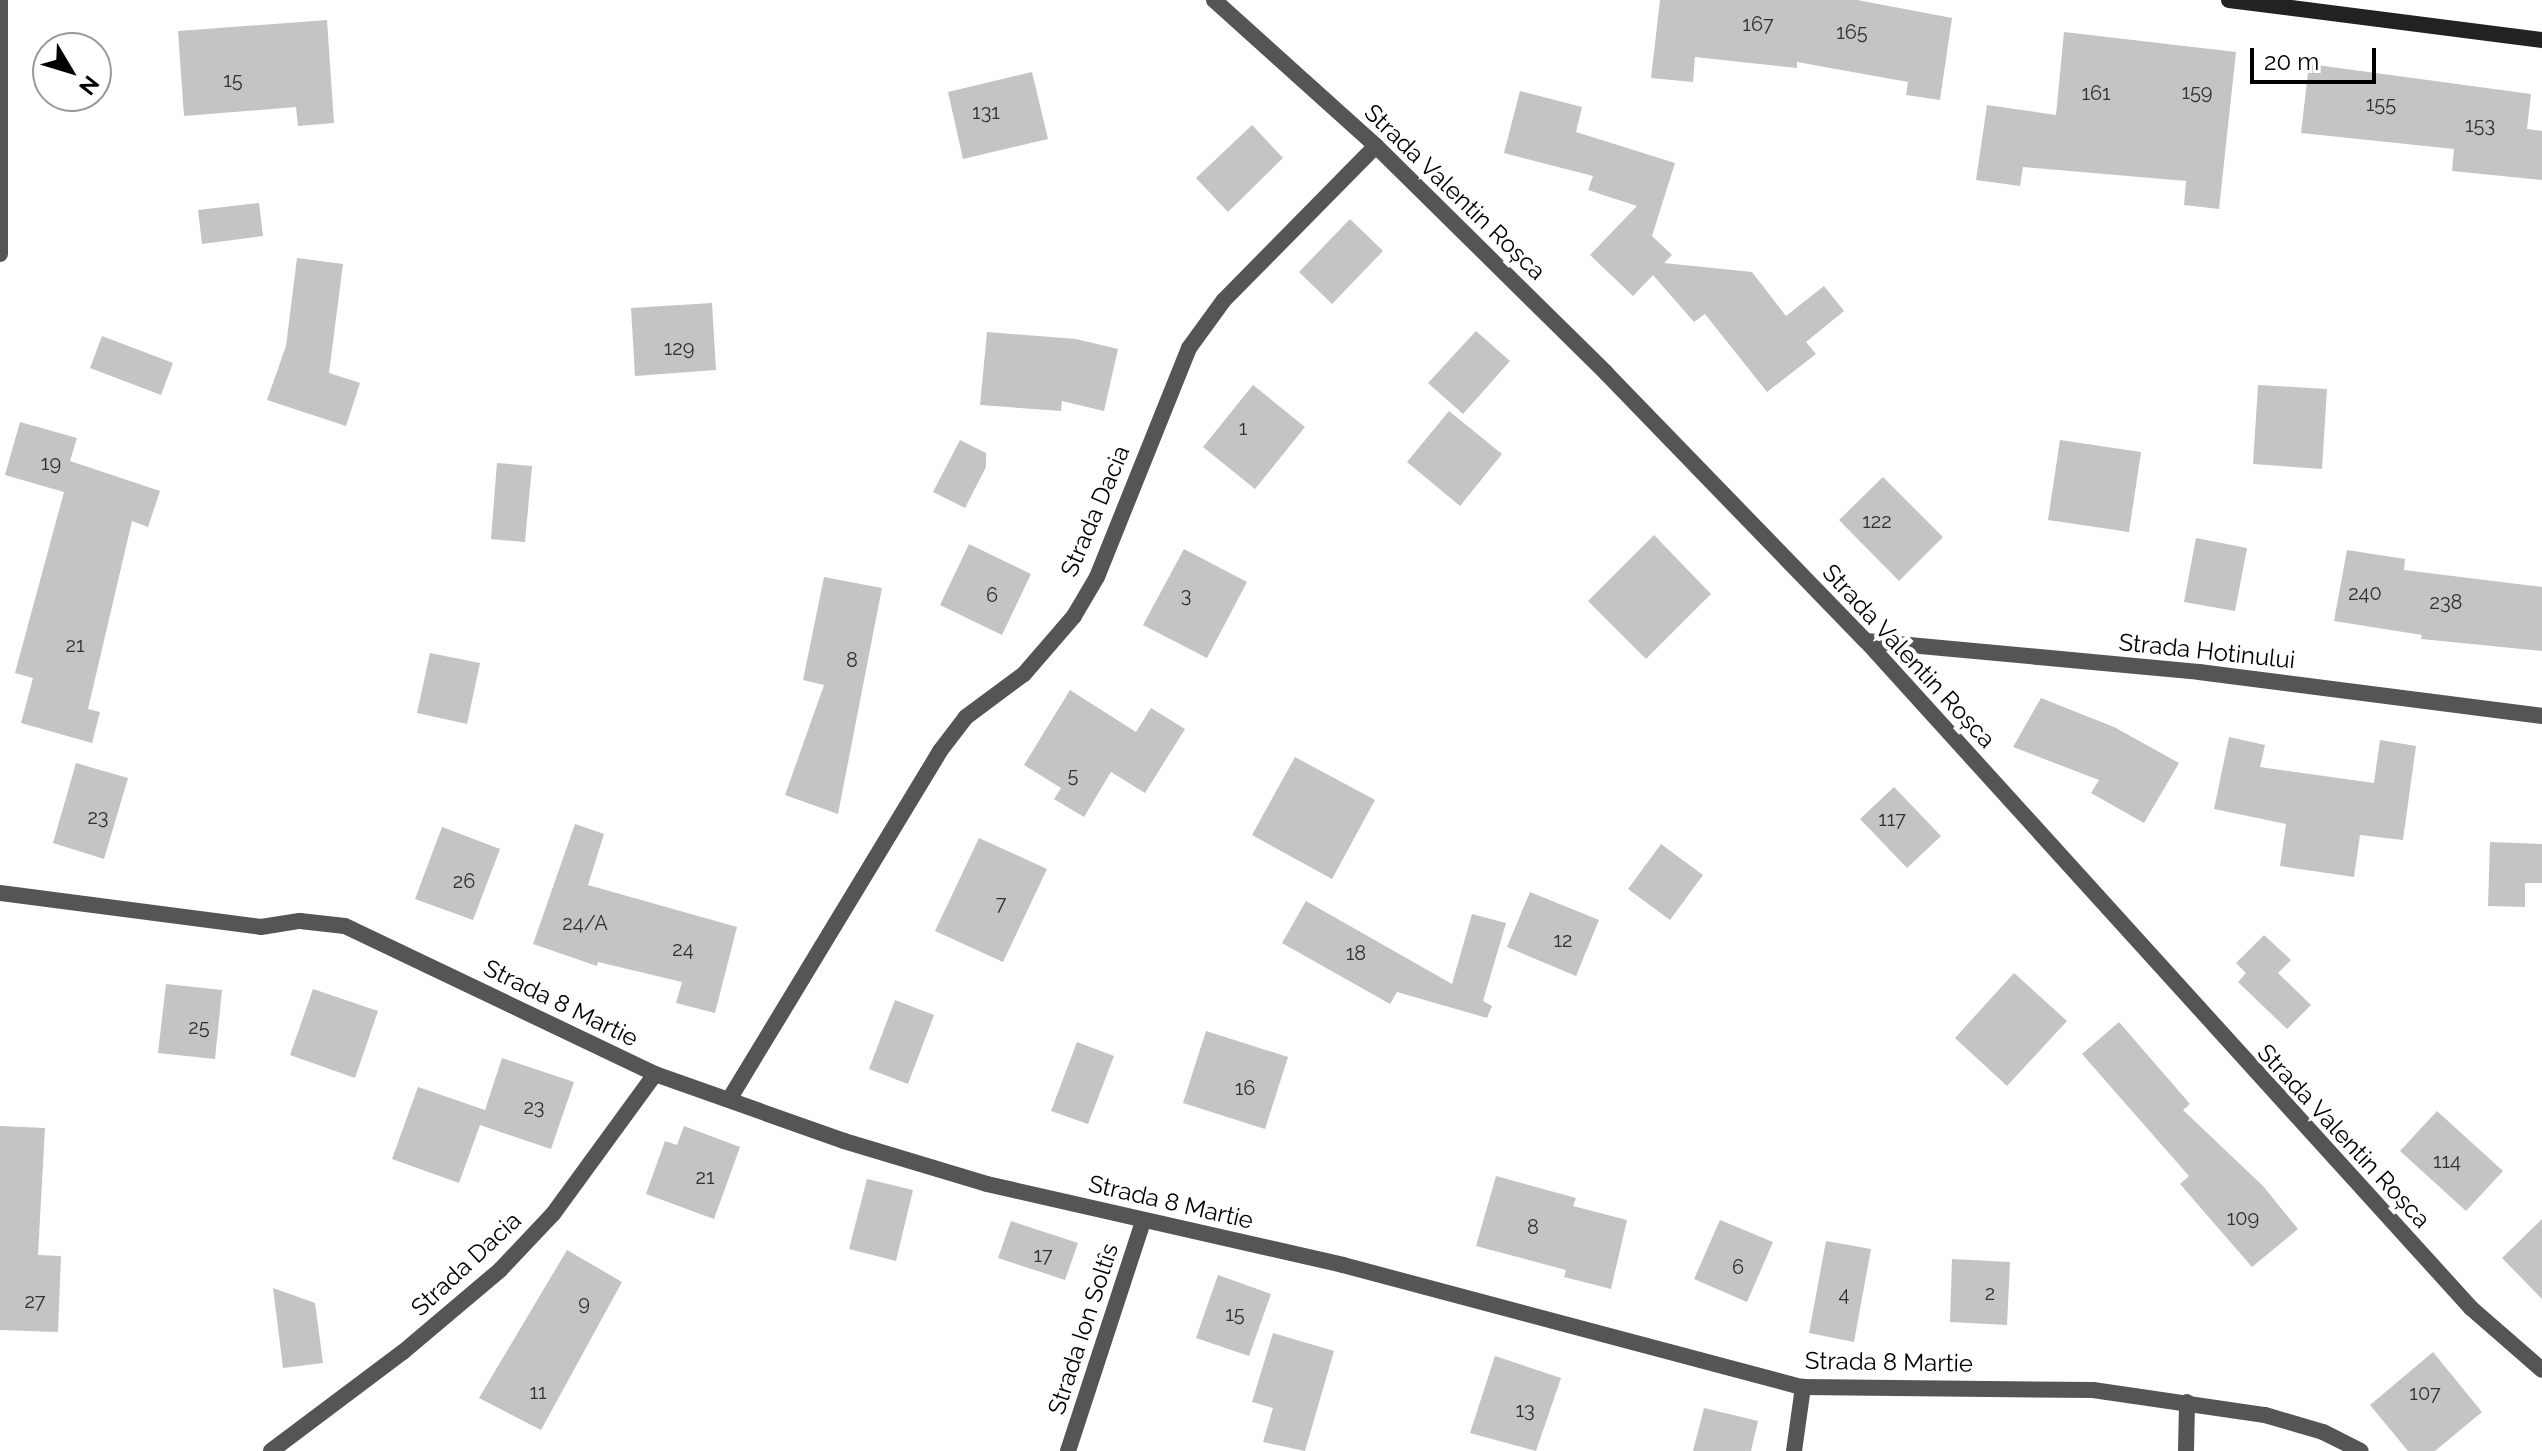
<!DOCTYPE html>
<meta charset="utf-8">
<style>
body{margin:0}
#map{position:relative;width:2542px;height:1451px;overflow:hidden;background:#fff;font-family:Raleway,sans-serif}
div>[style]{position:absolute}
.building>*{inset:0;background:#c4c4c4}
.minor>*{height:16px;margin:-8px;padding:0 8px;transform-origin:8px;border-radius:8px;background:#555}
.secondary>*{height:16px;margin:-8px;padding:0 8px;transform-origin:8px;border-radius:8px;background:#222}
span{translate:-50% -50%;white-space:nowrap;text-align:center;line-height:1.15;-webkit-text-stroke:8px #fff;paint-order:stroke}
.number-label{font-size:20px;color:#313131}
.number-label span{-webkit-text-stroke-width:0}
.street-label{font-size:24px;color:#000}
.north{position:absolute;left:32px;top:32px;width:80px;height:80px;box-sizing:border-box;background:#fff;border:2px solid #999;border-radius:50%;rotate:128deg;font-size:22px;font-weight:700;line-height:32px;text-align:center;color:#000}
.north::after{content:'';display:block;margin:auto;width:28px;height:36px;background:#000;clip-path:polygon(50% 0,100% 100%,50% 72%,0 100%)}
.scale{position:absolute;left:2250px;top:48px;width:126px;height:36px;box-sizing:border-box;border:4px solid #000;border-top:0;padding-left:10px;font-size:24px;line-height:28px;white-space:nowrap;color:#000;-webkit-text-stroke:6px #fff;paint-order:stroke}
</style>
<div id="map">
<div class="building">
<div style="clip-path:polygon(1660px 0,1857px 0,1952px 18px,1940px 100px,1906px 95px,1908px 82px,1797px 62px,1797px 68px,1695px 57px,1693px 82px,1651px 78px)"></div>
<div style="clip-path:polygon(327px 20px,334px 123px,298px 126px,296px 107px,184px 116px,178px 31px)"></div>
<div style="clip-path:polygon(2064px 32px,2236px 52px,2219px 209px,2184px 205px,2186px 181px,2023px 167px,2020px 186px,1976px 180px,1987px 105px,2056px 115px)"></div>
<div style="clip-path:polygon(2309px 64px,2531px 94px,2527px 129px,2542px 131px,2542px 180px,2452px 171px,2454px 149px,2301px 133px)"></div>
<div style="clip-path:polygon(1032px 72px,1048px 139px,963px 159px,948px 92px)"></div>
<div style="clip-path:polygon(1520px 91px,1582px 107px,1576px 132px,1675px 163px,1652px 236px,1672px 255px,1664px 263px,1752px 272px,1786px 316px,1824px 286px,1844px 311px,1806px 342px,1816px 354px,1767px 392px,1705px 314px,1694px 322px,1653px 275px,1633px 296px,1590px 255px,1637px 206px,1588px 190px,1593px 176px,1504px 153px)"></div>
<div style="clip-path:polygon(1252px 125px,1283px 158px,1228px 212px,1196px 178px)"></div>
<div style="clip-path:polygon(259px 203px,263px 236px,202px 244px,198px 210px)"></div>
<div style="clip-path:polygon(1350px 219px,1383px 251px,1332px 304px,1299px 272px)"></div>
<div style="clip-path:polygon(297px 258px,343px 264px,329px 373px,360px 383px,346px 426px,267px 400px,286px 346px)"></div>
<div style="clip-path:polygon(712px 303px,716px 370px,635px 376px,631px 308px)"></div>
<div style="clip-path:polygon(1476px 331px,1510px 361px,1463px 414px,1428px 383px)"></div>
<div style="clip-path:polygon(987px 332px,1076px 339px,1118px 349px,1104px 411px,1062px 401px,1061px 411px,980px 405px)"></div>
<div style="clip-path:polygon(102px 336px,173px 363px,161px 395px,90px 368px)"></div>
<div style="clip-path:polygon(1253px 385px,1305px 427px,1255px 489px,1203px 447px)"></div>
<div style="clip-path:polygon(2258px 385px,2327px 389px,2322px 469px,2253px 464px)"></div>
<div style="clip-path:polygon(1449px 411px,1502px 454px,1460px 506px,1407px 462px)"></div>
<div style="clip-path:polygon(20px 422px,77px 438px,70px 461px,160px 491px,148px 527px,132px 521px,88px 709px,100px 712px,92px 743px,21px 723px,33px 678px,15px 673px,64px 492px,5px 475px)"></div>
<div style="clip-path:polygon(960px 440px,986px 453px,986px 467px,965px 508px,933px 492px)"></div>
<div style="clip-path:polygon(2060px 440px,2141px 452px,2129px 532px,2048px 520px)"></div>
<div style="clip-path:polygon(497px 463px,532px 466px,525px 542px,491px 539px)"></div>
<div style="clip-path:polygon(1883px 477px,1943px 537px,1899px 581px,1839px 520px)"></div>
<div style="clip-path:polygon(1654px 535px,1711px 594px,1646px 659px,1588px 601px)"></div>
<div style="clip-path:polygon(2196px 538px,2247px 548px,2235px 611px,2184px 602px)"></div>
<div style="clip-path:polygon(969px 544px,1031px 574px,1002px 635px,940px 605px)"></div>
<div style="clip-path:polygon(1184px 549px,1247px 582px,1207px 658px,1143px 625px)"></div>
<div style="clip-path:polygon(2347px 550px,2405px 559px,2404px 570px,2542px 587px,2542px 651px,2421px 639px,2422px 635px,2334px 621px)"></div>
<div style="clip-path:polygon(824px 577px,882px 588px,838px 814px,785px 795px,824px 685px,803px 680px)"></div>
<div style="clip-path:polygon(430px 653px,480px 663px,467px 724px,417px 713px)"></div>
<div style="clip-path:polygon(1070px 690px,1136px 732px,1151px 708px,1185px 729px,1145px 793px,1111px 772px,1084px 817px,1054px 799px,1061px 788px,1024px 765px)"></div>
<div style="clip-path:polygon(2041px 698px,2114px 727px,2179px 763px,2144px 823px,2091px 793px,2099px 780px,2013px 747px)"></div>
<div style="clip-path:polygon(2229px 737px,2265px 745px,2260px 767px,2374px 783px,2380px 740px,2416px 746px,2403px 840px,2360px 835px,2354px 877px,2280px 866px,2286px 824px,2214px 809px)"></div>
<div style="clip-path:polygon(1295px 757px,1375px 800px,1332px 879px,1252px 835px)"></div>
<div style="clip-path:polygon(76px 763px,128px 778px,104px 859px,53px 843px)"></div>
<div style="clip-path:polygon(1894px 787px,1941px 836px,1907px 868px,1860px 819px)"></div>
<div style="clip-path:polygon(575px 824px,604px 834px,588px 885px,737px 927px,715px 1013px,676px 1003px,682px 982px,598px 962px,597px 966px,533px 944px)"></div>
<div style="clip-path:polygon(442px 827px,500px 849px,473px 920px,415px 899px)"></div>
<div style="clip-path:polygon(979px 838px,1047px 869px,1003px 962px,935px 931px)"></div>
<div style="clip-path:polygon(2490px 842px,2542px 844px,2542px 883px,2525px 883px,2525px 907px,2488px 906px)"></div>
<div style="clip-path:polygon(1661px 844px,1703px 875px,1670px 920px,1628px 889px)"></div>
<div style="clip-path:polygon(1530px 892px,1599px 920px,1576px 976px,1507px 947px)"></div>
<div style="clip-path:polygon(1306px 901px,1452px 984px,1472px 914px,1506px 923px,1483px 1001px,1492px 1006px,1487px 1018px,1397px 992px,1390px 1004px,1282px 943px)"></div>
<div style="clip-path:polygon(2264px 935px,2291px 960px,2278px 973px,2311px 1005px,2287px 1029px,2238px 982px,2246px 973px,2236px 963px)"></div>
<div style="clip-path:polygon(2014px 973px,2067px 1021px,2007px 1086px,1955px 1038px)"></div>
<div style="clip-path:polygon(166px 984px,222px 990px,215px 1059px,158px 1053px)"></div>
<div style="clip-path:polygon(313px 989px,378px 1011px,355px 1078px,290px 1055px)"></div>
<div style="clip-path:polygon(895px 1000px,934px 1015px,908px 1084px,869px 1069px)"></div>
<div style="clip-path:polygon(2119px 1022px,2190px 1104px,2183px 1110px,2263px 1186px,2298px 1229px,2252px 1267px,2180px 1184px,2189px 1176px,2082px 1054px)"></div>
<div style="clip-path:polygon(1206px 1031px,1288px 1057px,1265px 1129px,1183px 1103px)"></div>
<div style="clip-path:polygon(1077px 1042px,1114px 1056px,1088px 1124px,1051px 1111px)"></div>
<div style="clip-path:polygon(502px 1058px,574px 1082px,551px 1149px,480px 1125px,459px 1183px,392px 1159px,418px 1087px,485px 1110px)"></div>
<div style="clip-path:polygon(2437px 1111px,2503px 1171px,2466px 1211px,2400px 1151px)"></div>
<div style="clip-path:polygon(0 1126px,45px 1128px,38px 1255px,61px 1256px,58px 1332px,0 1330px)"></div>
<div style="clip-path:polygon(684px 1126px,740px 1147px,714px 1219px,646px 1194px,665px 1141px,677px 1145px)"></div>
<div style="clip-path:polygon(1496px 1176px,1576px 1198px,1573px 1206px,1627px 1220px,1611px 1289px,1564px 1277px,1566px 1270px,1476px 1246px)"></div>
<div style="clip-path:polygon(867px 1179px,913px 1190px,896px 1261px,849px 1249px)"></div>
<div style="clip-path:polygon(2542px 1219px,2542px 1299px,2502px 1258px)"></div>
<div style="clip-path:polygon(1720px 1220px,1773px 1242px,1747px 1302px,1694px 1279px)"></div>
<div style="clip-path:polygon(1011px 1221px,1078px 1243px,1065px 1280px,998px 1258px)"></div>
<div style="clip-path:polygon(1826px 1241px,1871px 1249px,1854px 1342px,1809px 1333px)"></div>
<div style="clip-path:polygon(567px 1250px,622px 1282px,541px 1430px,479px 1398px)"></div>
<div style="clip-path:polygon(1952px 1259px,2010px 1262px,2007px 1325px,1950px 1322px)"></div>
<div style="clip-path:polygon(1218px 1275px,1271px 1294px,1249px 1356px,1196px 1338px)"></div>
<div style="clip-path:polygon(273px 1288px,315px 1303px,323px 1363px,283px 1368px)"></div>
<div style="clip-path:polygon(1273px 1333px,1334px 1351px,1305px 1451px,1263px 1442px,1273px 1408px,1252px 1402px)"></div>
<div style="clip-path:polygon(2433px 1352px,2482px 1412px,2435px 1451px,2408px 1451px,2370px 1405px)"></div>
<div style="clip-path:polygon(1495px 1356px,1561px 1378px,1536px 1451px,1470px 1433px)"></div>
<div style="clip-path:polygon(1704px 1408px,1758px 1421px,1751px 1451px,1693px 1451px)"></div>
</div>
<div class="minor">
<div style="left:1214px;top:0;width:218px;rotate:42deg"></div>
<div style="left:1376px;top:146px;width:323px;rotate:44.6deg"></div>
<div style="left:1606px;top:373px;width:373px;rotate:45.9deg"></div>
<div style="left:1866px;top:641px;width:901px;rotate:47.79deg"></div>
<div style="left:2471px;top:1308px;width:94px;rotate:41.1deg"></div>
<div style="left:0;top:254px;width:254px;rotate:-90deg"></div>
<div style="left:1866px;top:641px;width:334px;rotate:5.3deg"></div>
<div style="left:2199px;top:672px;width:346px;rotate:7.3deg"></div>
<div style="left:0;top:893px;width:263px;rotate:7.4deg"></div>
<div style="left:261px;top:927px;width:39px;rotate:-9deg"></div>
<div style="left:300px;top:921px;width:45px;rotate:6.3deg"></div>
<div style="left:345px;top:926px;width:344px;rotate:25.5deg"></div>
<div style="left:655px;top:1074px;width:201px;rotate:19.5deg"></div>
<div style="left:844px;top:1141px;width:149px;rotate:16.7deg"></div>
<div style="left:987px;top:1184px;width:365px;rotate:12.8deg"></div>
<div style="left:1343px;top:1265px;width:476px;rotate:14.9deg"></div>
<div style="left:1803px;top:1387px;width:290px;rotate:0.6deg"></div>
<div style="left:2093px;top:1390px;width:174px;rotate:8.3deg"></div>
<div style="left:2265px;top:1415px;width:60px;rotate:16.3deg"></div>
<div style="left:2323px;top:1432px;width:42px;rotate:26.6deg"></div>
<div style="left:730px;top:1098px;width:406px;rotate:-58.8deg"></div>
<div style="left:940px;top:751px;width:43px;rotate:-52.6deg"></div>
<div style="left:966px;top:717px;width:72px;rotate:-36.6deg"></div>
<div style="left:1024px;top:674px;width:77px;rotate:-49.2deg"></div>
<div style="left:1074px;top:616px;width:45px;rotate:-59.5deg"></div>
<div style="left:1097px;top:577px;width:247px;rotate:-68.1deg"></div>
<div style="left:1189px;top:348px;width:59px;rotate:-53.9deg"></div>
<div style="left:1224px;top:300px;width:216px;rotate:-45.4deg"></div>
<div style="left:271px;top:1451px;width:165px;rotate:-36.9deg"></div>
<div style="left:403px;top:1352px;width:127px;rotate:-40.2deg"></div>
<div style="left:500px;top:1270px;width:77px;rotate:-46.6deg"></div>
<div style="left:553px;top:1214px;width:173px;rotate:-53.9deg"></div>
<div style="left:1068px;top:1451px;width:241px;rotate:-71.9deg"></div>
<div style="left:1794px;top:1451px;width:65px;rotate:-82deg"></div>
<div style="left:2186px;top:1451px;width:49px;rotate:-88.8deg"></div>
</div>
<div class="secondary">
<div style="left:2229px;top:0;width:316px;rotate:7.3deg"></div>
</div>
<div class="number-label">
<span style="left:1758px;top:24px">167</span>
<span style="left:1852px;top:32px">165</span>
<span style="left:233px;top:80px">15</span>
<span style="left:2197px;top:92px">159</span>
<span style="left:2096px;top:93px">161</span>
<span style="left:2381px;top:104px">155</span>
<span style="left:986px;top:112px">131</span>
<span style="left:2480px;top:125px">153</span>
<span style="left:679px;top:348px">129</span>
<span style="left:1243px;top:428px">1</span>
<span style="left:51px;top:463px">19</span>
<span style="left:1877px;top:521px">122</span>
<span style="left:2365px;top:593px">240</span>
<span style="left:992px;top:595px">6</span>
<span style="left:1186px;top:595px">3</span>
<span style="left:2446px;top:602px">238</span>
<span style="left:75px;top:645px">21</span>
<span style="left:852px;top:660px">8</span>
<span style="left:1073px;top:775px">5</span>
<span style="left:98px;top:817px">23</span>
<span style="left:1892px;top:819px">117</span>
<span style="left:464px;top:881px">26</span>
<span style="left:1001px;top:903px">7</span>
<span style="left:585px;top:923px">24/A</span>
<span style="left:1563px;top:940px">12</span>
<span style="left:683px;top:949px">24</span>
<span style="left:1356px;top:953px">18</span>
<span style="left:199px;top:1027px">25</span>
<span style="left:1245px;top:1088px">16</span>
<span style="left:534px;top:1107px">23</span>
<span style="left:2447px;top:1161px">114</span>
<span style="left:705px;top:1177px">21</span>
<span style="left:2243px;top:1218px">109</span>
<span style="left:1533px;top:1227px">8</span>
<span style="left:1043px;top:1255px">17</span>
<span style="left:1738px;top:1267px">6</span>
<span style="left:1990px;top:1293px">2</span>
<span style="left:1844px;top:1294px">4</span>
<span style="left:35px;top:1301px">27</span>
<span style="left:584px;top:1303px">9</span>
<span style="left:1235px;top:1314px">15</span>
<span style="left:538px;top:1392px">11</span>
<span style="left:2425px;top:1393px">107</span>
<span style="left:1525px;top:1410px">13</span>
</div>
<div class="street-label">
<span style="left:1455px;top:192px;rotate:44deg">Strada Valentin Roșca</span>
<span style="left:1095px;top:511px;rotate:-67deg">Strada Dacia</span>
<span style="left:2207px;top:651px;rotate:6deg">Strada Hotinului</span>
<span style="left:1909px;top:656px;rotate:47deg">Strada Valentin Roșca</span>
<span style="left:561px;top:1003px;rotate:26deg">Strada 8 Martie</span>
<span style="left:2344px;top:1136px;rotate:47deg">Strada Valentin Roșca</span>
<span style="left:1171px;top:1202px;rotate:13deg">Strada 8 Martie</span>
<span style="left:466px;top:1264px;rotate:-43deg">Strada Dacia</span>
<span style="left:1083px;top:1329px;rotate:-72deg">Strada Ion Soltîs</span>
<span style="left:1889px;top:1362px;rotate:1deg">Strada 8 Martie</span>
</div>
<div class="north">N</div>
<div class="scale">20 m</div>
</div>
